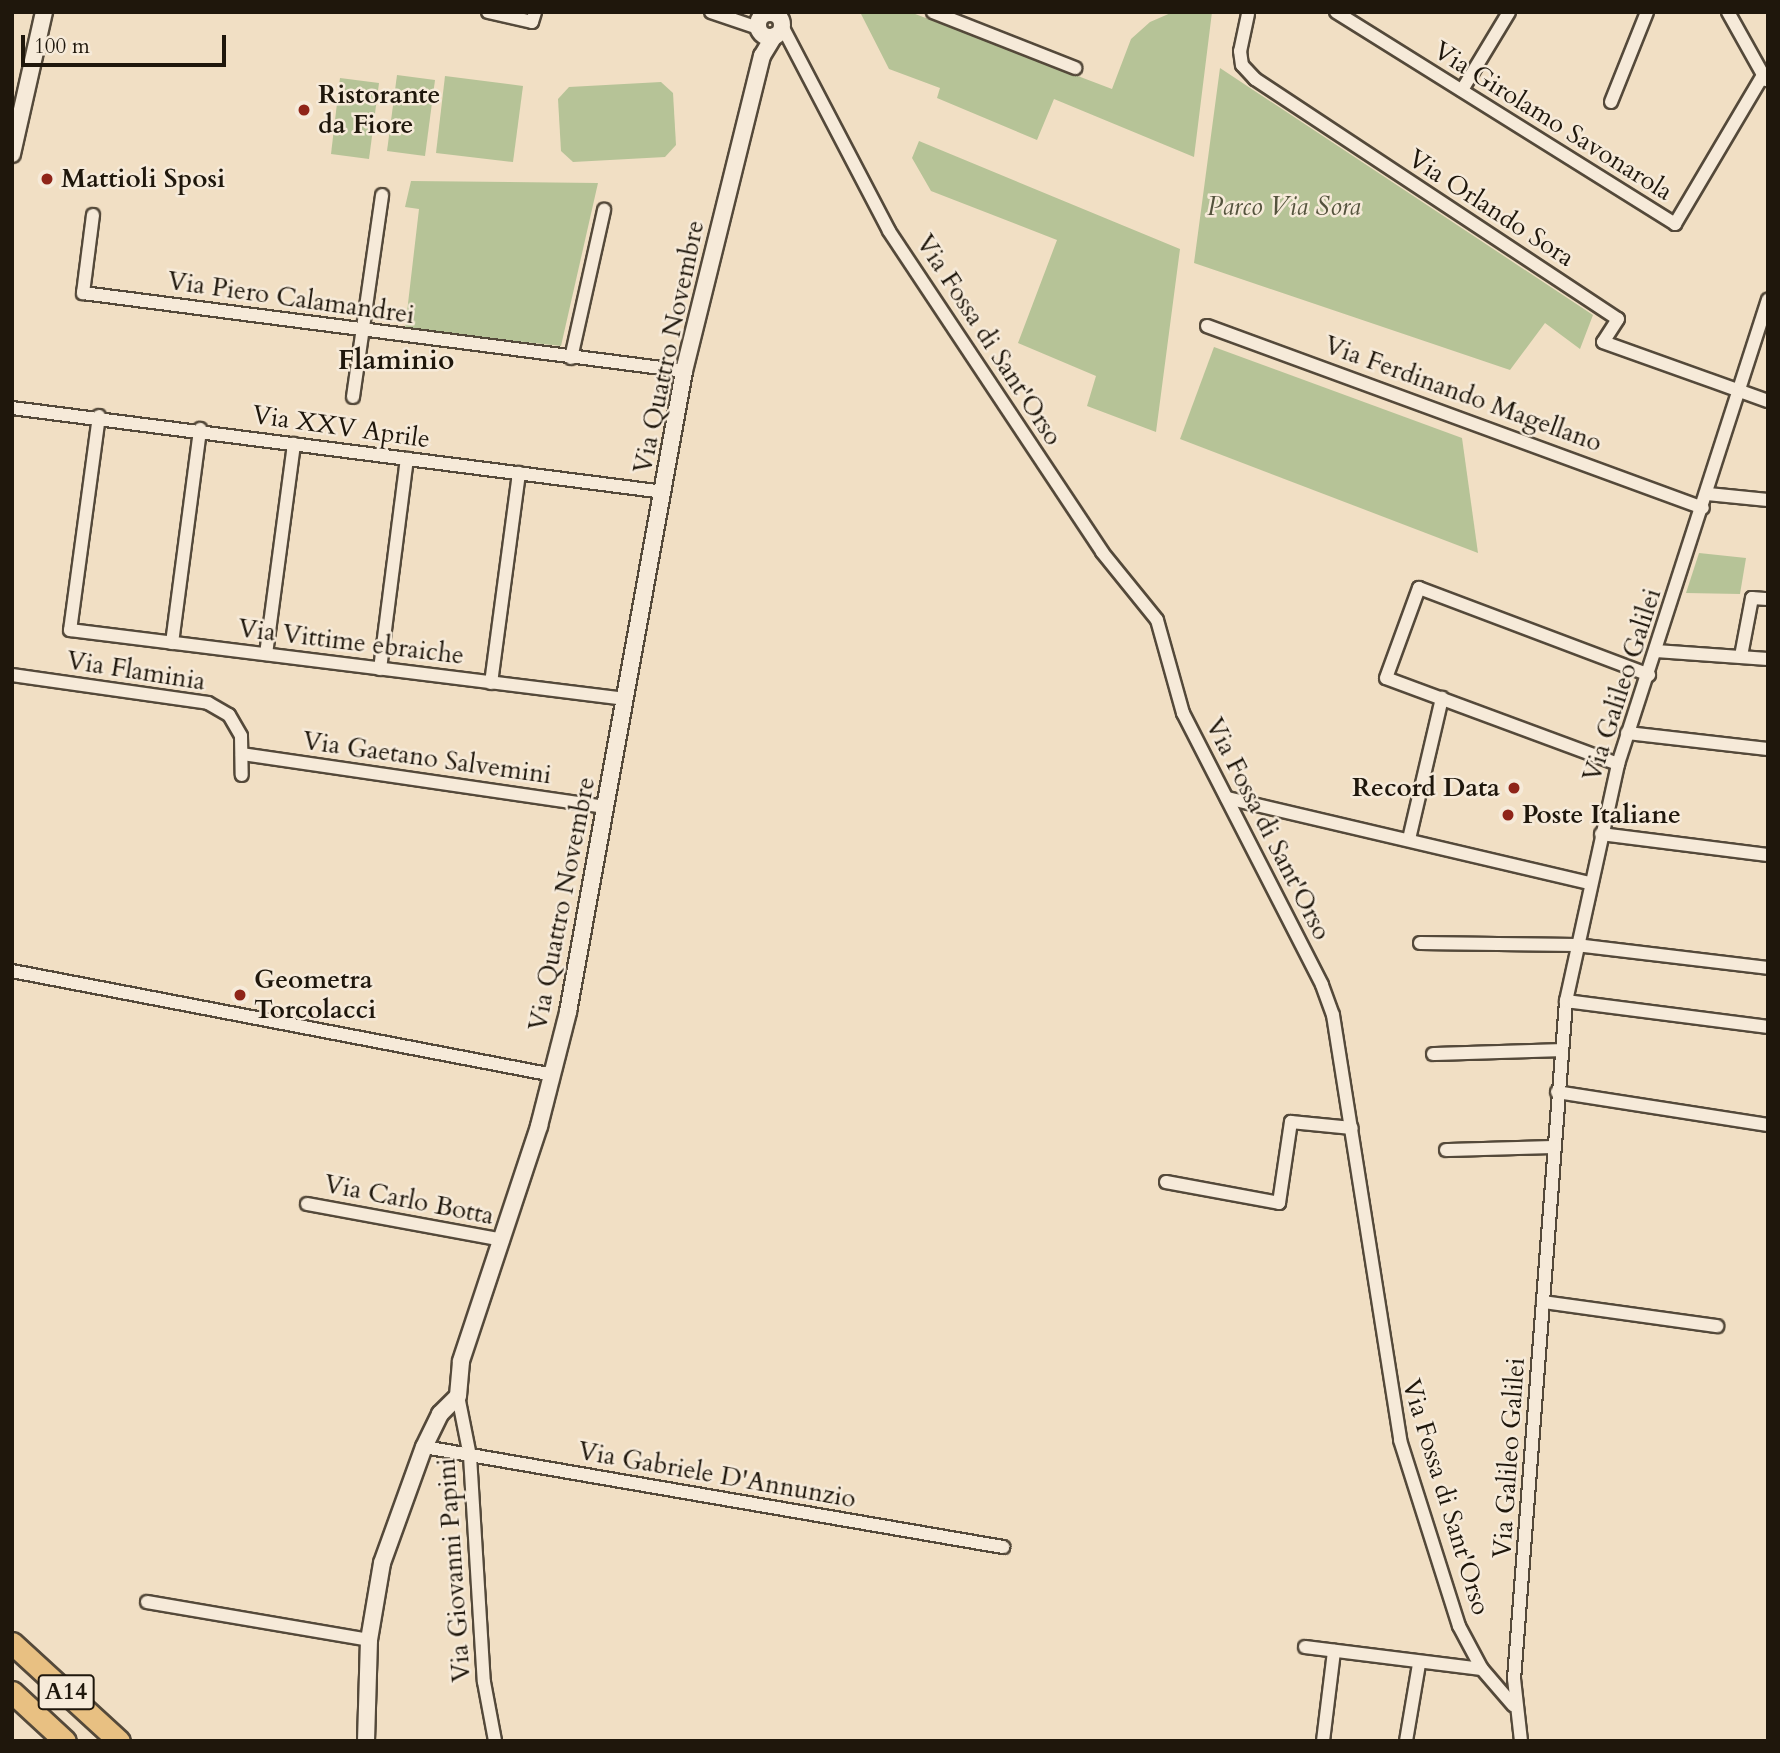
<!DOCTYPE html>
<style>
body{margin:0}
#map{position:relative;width:1780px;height:1753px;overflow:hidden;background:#f1dfc4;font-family:Cardo,serif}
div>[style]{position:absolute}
.green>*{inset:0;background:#b6c397}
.roads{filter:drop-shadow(2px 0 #54493a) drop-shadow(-2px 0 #54493a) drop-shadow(0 2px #54493a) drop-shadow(0 -2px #54493a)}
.street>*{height:12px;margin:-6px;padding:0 6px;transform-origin:6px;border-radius:6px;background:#f6ead9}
.secondary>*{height:16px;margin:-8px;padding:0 8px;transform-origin:8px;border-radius:8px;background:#f6ead9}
.secondary>.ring{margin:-8px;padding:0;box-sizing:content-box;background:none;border:16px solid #f6ead9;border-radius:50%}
.highway>*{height:21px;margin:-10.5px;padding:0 10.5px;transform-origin:10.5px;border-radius:10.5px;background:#e8c082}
.dots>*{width:19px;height:19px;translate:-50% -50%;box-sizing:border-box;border:4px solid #f6ead9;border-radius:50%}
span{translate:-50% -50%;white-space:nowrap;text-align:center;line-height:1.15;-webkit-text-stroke:5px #f6ead9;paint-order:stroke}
.shield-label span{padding:2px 5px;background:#f6ead9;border:2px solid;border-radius:5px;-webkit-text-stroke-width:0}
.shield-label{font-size:24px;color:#1f170c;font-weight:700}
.poi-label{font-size:26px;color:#1f170c;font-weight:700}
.left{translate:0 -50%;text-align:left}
.right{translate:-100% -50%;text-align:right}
.street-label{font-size:26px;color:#1f170c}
.park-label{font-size:26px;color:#54533d;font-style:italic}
.neighbourhood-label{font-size:28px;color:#1f170c;font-weight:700}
.frame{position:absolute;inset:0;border:14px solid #1f170c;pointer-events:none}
.scale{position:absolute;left:21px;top:35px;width:205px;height:32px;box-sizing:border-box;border:4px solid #1f170c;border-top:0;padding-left:9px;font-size:21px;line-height:24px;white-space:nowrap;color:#1f170c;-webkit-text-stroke:5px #f6ead9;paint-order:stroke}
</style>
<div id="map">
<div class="green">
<div style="clip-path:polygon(860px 12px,910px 12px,1112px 89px,1131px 39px,1150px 22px,1173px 12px,1212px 12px,1194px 157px,1054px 99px,1037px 140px,937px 98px,940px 88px,889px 69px)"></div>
<div style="clip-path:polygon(1220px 68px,1593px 315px,1580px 349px,1545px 323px,1510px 370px,1194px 263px)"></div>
<div style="clip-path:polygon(397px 75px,435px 80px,425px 156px,387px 151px)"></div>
<div style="clip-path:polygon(445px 76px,523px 86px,513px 162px,436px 153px)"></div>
<div style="clip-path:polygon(340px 78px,379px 83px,369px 159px,331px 154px)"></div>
<div style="clip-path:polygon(661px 82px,673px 93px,676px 145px,665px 157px,573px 162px,561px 151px,558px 99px,569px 87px)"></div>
<div style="clip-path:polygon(919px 141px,1180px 249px,1156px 432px,1087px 406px,1096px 376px,1018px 343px,1057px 240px,931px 191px,912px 158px)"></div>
<div style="clip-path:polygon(411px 181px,598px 183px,561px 346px,405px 329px,419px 209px,405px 207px)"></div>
<div style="clip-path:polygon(1214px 347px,1462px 438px,1478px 553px,1180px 439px)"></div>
<div style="clip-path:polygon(1699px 553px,1746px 558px,1740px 594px,1686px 593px)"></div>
</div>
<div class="roads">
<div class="street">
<div style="left:488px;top:12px;width:45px;rotate:12.8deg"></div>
<div style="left:532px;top:22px;width:10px;rotate:-73deg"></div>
<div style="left:711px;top:12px;width:50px;rotate:18.8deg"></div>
<div style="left:933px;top:12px;width:153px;rotate:21.5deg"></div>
<div style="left:1336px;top:12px;width:400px;rotate:32deg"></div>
<div style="left:1675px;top:224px;width:173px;rotate:-59.4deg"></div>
<div style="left:1728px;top:12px;width:78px;rotate:60.8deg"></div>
<div style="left:1248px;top:14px;width:38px;rotate:102deg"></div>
<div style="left:1240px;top:51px;width:14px;rotate:82deg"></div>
<div style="left:1242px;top:65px;width:19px;rotate:47deg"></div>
<div style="left:1255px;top:79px;width:435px;rotate:33.5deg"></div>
<div style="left:1618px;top:319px;width:27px;rotate:123deg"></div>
<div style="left:1603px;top:342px;width:175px;rotate:19.7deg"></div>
<div style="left:782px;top:26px;width:231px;rotate:62.4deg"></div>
<div style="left:889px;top:231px;width:385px;rotate:56.4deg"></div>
<div style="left:1102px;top:552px;width:87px;rotate:51deg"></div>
<div style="left:1157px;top:620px;width:97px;rotate:74.4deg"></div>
<div style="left:1183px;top:713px;width:305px;rotate:62.9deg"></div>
<div style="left:1322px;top:985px;width:32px;rotate:70deg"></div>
<div style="left:1333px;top:1015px;width:430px;rotate:81deg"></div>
<div style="left:1400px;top:1440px;width:195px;rotate:72.4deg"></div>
<div style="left:1459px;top:1626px;width:49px;rotate:61.9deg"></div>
<div style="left:1482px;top:1669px;width:48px;rotate:49.3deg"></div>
<div style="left:1462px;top:90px;width:91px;rotate:-58.9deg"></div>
<div style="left:1611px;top:102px;width:97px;rotate:-68.2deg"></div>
<div style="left:93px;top:215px;width:79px;rotate:97.3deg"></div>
<div style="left:83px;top:293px;width:606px;rotate:7.39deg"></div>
<div style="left:1207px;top:326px;width:528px;rotate:20.15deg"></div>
<div style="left:571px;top:358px;width:152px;rotate:-77.4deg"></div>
<div style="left:353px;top:397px;width:204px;rotate:-81.8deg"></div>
<div style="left:12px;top:408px;width:657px;rotate:7.34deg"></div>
<div style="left:99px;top:416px;width:216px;rotate:97.7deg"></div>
<div style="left:70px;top:630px;width:560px;rotate:7.07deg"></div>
<div style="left:1708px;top:494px;width:60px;rotate:5.7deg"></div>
<div style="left:172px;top:643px;width:216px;rotate:-82.5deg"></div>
<div style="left:1656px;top:651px;width:112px;rotate:4.1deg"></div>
<div style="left:266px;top:654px;width:212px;rotate:-82.4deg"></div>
<div style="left:1741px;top:656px;width:59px;rotate:-79.3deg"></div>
<div style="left:1752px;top:598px;width:16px;rotate:4deg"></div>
<div style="left:380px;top:669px;width:212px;rotate:-82.7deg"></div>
<div style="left:12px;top:675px;width:198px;rotate:8.1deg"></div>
<div style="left:208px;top:703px;width:24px;rotate:30deg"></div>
<div style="left:229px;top:715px;width:24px;rotate:60deg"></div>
<div style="left:241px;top:736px;width:39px;rotate:89deg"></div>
<div style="left:491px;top:683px;width:212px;rotate:-82.4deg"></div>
<div style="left:1627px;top:733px;width:142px;rotate:6.5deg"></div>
<div style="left:242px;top:754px;width:368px;rotate:8.3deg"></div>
<div style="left:1618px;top:764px;width:247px;rotate:-159.7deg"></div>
<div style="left:1386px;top:678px;width:96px;rotate:-69.9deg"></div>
<div style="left:1419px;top:588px;width:246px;rotate:20.7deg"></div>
<div style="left:1227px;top:798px;width:372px;rotate:13.2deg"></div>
<div style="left:1601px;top:834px;width:168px;rotate:7.2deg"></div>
<div style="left:1409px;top:839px;width:145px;rotate:-76.8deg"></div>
<div style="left:1420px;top:943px;width:156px;rotate:0.7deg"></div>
<div style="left:1576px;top:945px;width:193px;rotate:6.8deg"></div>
<div style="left:12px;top:971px;width:551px;rotate:10.88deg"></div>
<div style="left:1566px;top:1001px;width:204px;rotate:7.3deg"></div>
<div style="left:1433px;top:1054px;width:125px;rotate:-1.8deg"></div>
<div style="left:1557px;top:1092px;width:214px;rotate:8.9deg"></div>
<div style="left:1446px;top:1150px;width:109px;rotate:-1.6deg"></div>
<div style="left:1166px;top:1182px;width:115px;rotate:10.5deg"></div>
<div style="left:1279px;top:1203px;width:82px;rotate:-81.6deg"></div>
<div style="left:1291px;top:1122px;width:61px;rotate:5.6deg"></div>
<div style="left:307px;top:1204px;width:199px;rotate:10.4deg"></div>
<div style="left:1543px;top:1302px;width:176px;rotate:7.9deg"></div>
<div style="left:458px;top:1396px;width:61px;rotate:78.7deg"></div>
<div style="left:470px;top:1456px;width:226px;rotate:86.5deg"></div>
<div style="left:484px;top:1682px;width:60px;rotate:79.4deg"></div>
<div style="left:424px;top:1447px;width:588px;rotate:9.8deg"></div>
<div style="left:147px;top:1602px;width:225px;rotate:9.7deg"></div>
<div style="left:1305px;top:1647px;width:178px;rotate:7.1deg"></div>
<div style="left:1323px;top:1741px;width:91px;rotate:-83deg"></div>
<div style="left:1406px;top:1741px;width:78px;rotate:-80.4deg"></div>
<div style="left:1521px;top:1741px;width:62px;rotate:-96.4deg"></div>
<div style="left:1514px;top:1679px;width:680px;rotate:-85.61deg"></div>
<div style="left:1566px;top:1001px;width:243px;rotate:-77.6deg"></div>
<div style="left:1618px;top:764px;width:488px;rotate:-72.1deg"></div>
</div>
<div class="secondary">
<div class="ring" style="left:758px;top:13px;width:8px;height:8px"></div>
<div style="left:12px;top:154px;width:146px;rotate:-77.3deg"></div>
<div style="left:366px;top:1741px;width:101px;rotate:-88.3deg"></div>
<div style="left:369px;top:1640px;width:78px;rotate:-80.4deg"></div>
<div style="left:382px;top:1563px;width:123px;rotate:-70.1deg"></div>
<div style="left:424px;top:1447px;width:37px;rotate:-64deg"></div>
<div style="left:440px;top:1414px;width:25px;rotate:-45deg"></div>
<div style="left:458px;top:1396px;width:35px;rotate:-85deg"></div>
<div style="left:461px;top:1361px;width:248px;rotate:-71.6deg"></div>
<div style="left:539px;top:1126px;width:118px;rotate:-75.7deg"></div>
<div style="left:568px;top:1012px;width:651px;rotate:-79.74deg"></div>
<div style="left:684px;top:371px;width:325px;rotate:-76.1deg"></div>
<div style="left:762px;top:56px;width:23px;rotate:-59deg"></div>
</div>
<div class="highway">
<div style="left:12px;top:1643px;width:145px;rotate:42.5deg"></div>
<div style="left:12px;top:1692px;width:72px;rotate:42.8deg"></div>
</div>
</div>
<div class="dots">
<div style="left:304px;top:110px;background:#8f2418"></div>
<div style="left:47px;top:179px;background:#8f2418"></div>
<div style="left:1514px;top:788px;background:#8f2418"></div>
<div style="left:1508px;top:815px;background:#8f2418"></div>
<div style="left:240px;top:995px;background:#8f2418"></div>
</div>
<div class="shield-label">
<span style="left:66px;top:1692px">A14</span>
</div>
<div class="poi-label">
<span class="left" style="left:318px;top:110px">Ristorante<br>da Fiore</span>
<span class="left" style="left:61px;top:179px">Mattioli Sposi</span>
<span class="right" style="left:1500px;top:788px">Record Data</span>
<span class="left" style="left:1522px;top:815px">Poste Italiane</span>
<span class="left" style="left:254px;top:995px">Geometra<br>Torcolacci</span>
</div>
<div class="street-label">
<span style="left:1553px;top:121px;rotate:32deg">Via Girolamo Savonarola</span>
<span style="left:1491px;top:208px;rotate:33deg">Via Orlando Sora</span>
<span style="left:291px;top:298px;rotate:8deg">Via Piero Calamandrei</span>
<span style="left:989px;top:340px;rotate:57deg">Via Fossa di Sant'Orso</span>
<span style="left:669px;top:347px;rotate:-78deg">Via Quattro Novembre</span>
<span style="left:1463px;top:394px;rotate:20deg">Via Ferdinando Magellano</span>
<span style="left:341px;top:427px;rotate:8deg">Via XXV Aprile</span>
<span style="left:351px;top:642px;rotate:7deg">Via Vittime ebraiche</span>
<span style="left:136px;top:671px;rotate:9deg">Via Flaminia</span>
<span style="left:1622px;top:685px;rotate:-72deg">Via Galileo Galilei</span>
<span style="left:427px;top:758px;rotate:8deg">Via Gaetano Salvemini</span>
<span style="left:1268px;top:829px;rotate:63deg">Via Fossa di Sant'Orso</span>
<span style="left:562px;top:904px;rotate:-79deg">Via Quattro Novembre</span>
<span style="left:409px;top:1200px;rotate:11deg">Via Carlo Botta</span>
<span style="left:1509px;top:1458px;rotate:-86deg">Via Galileo Galilei</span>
<span style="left:717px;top:1475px;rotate:10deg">Via Gabriele D'Annunzio</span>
<span style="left:1446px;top:1497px;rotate:73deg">Via Fossa di Sant'Orso</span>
<span style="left:454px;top:1570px;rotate:-94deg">Via Giovanni Papini</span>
</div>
<div class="park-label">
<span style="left:1284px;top:207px">Parco Via Sora</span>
</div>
<div class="neighbourhood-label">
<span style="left:396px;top:360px">Flaminio</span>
</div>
<div class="frame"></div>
<div class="scale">100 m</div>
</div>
